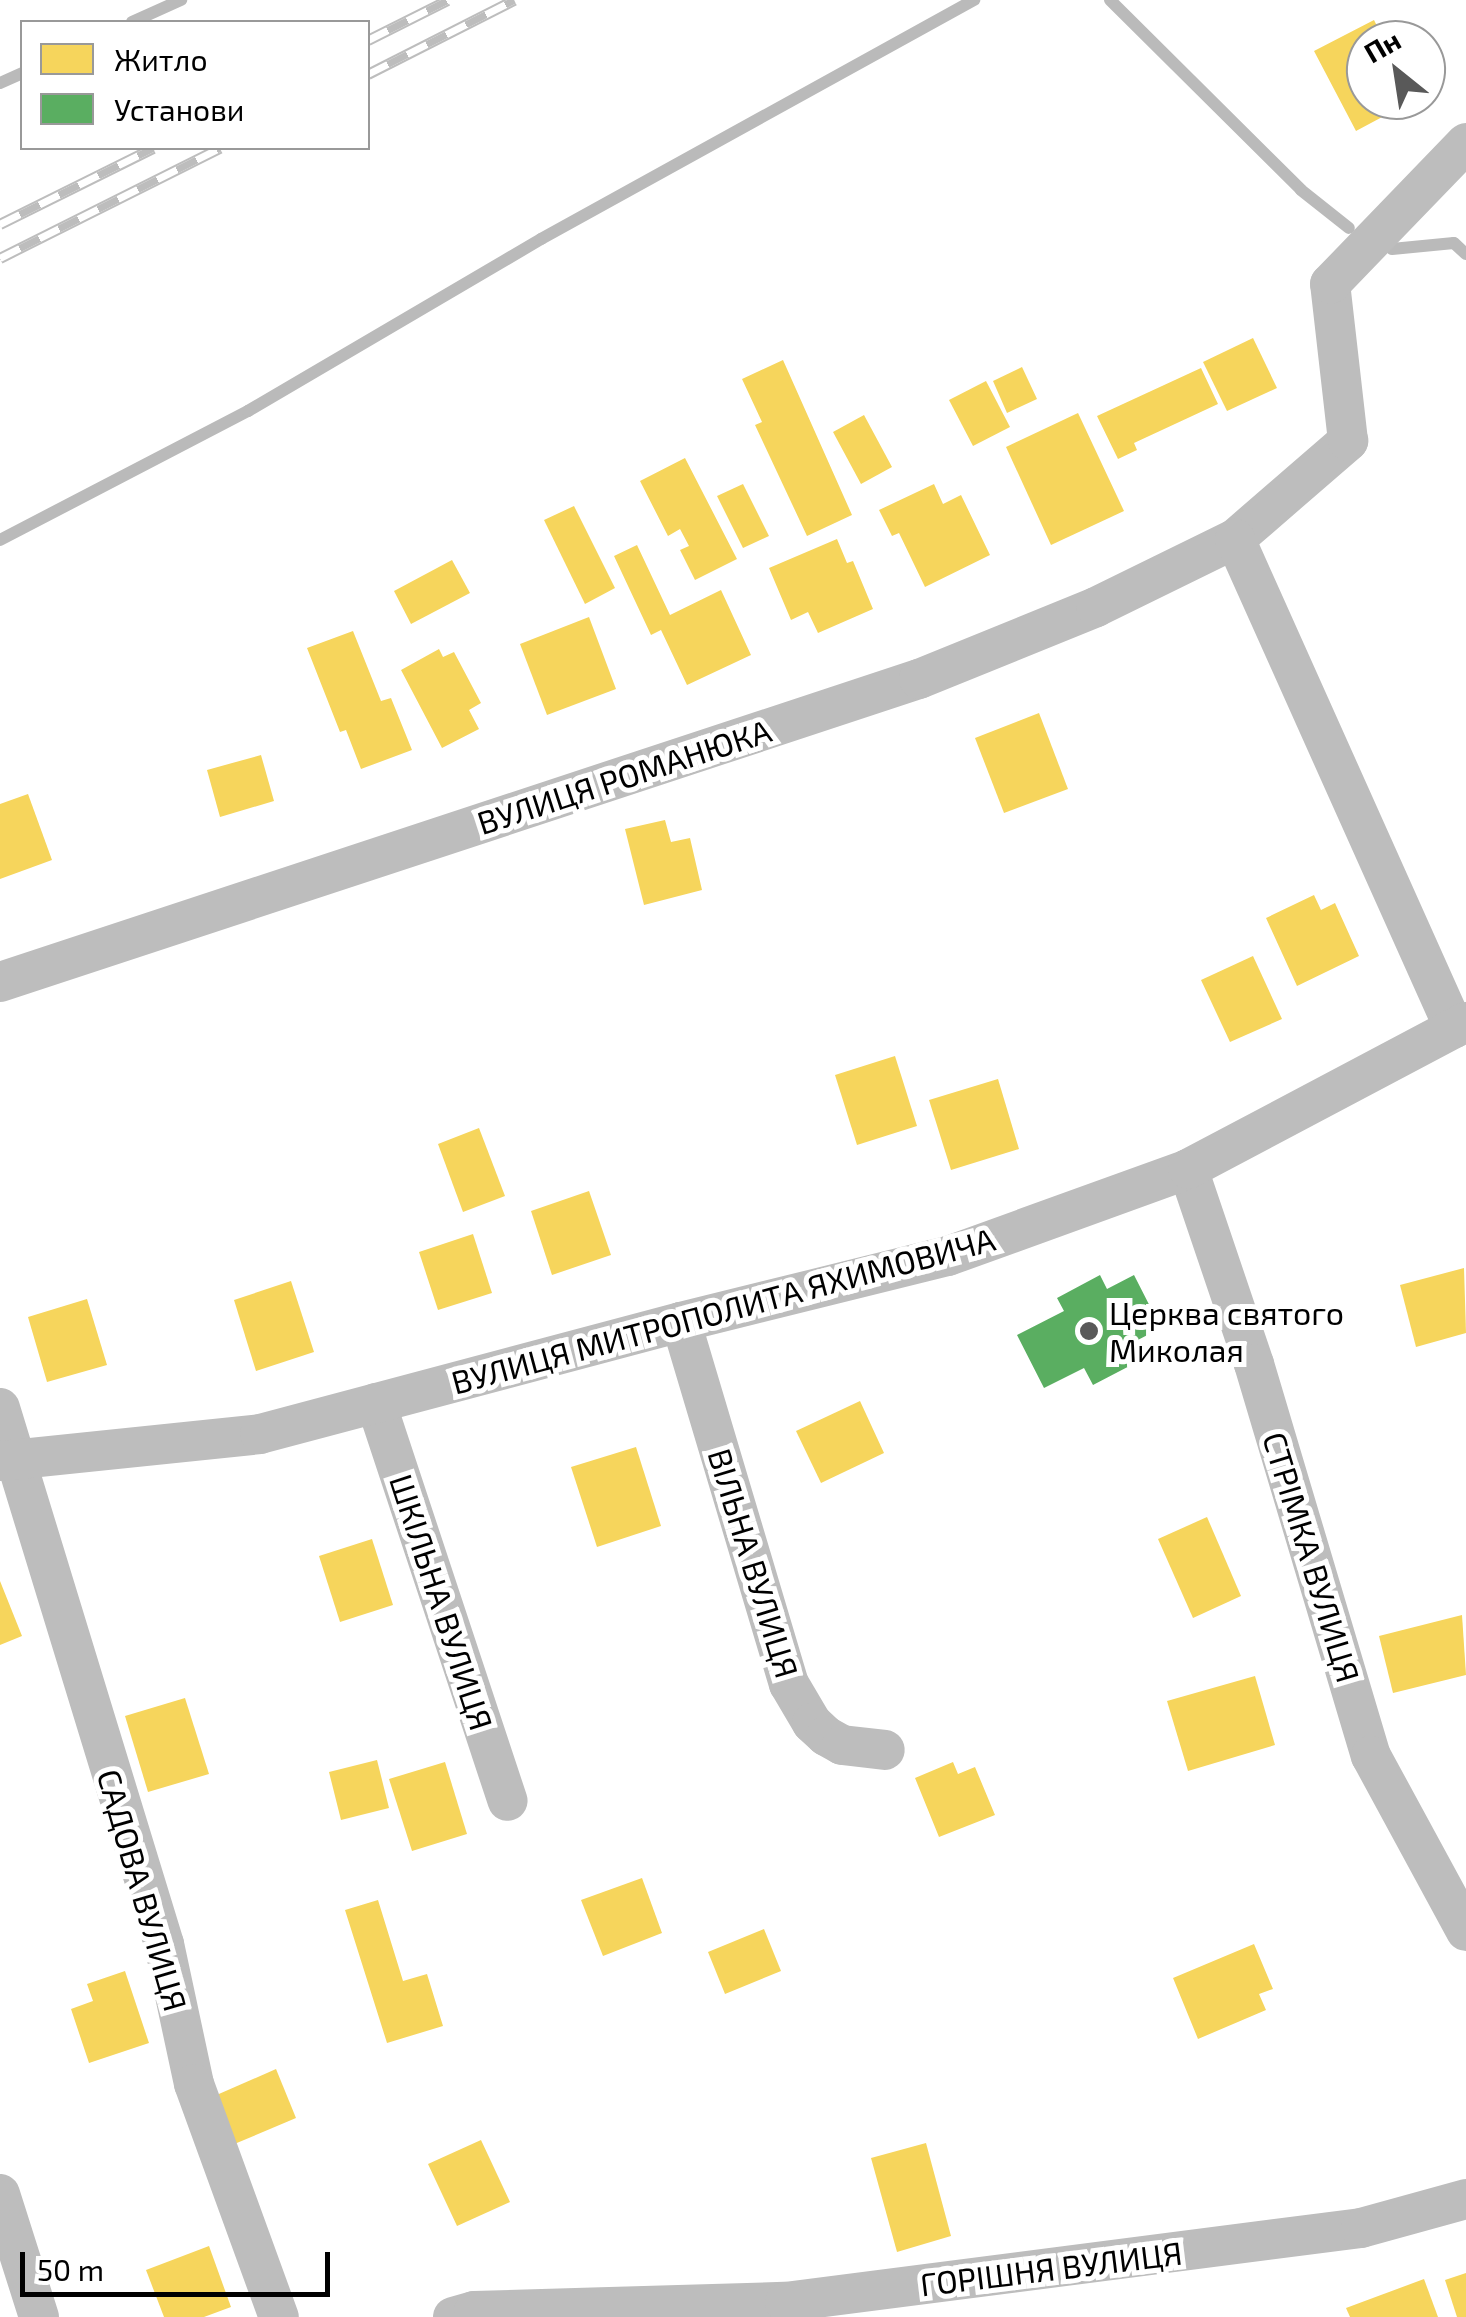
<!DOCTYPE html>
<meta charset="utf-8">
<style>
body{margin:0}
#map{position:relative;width:1466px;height:2317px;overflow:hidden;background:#fff;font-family:"Exo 2",sans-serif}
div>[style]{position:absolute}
.homes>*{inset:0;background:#f6d55c}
.public>*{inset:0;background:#5aae61}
.stream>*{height:12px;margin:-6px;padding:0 6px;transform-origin:6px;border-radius:6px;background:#bababa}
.minor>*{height:40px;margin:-20px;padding:0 20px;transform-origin:20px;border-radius:20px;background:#bdbdbd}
.rail>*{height:11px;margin-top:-5.5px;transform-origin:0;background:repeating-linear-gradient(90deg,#fff 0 22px,#bdbdbd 0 44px);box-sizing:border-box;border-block:2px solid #bdbdbd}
.dots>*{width:28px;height:28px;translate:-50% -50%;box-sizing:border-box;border:5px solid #fff;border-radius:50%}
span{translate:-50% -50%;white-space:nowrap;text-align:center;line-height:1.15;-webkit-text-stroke:10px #fff;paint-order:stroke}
.street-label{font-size:32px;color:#000}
.poi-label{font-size:32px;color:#000}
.left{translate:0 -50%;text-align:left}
.legend{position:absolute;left:20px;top:20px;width:350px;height:130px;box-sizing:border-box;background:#fff;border:2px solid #999;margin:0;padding:12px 18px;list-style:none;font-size:30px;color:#000}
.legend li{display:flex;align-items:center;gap:20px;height:50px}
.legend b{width:50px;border:2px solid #999}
.north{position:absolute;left:1346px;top:20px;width:100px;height:100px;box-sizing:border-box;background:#fff;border:2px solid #999;border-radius:50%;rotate:330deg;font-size:28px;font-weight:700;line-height:40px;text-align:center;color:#000}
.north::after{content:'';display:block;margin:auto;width:35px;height:45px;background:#595959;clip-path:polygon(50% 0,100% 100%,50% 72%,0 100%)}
.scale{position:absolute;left:20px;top:2252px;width:310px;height:45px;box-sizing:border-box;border:5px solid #000;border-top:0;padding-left:12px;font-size:30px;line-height:35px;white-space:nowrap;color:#000;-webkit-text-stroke:8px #fff;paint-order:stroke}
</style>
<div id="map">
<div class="homes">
<div style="clip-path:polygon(1374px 20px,1384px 40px,1366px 40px,1366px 100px,1414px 100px,1356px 131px,1314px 51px)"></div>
<div style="clip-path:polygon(1253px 338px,1277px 388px,1227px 411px,1203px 362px)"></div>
<div style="clip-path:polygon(783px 360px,852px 515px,807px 536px,755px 425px,762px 422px,742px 379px)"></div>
<div style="clip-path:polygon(1022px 367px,1037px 399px,1007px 413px,993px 381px)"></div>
<div style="clip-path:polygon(1201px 368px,1218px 404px,1134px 443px,1137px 450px,1118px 459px,1097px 416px)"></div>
<div style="clip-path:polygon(986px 381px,1010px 427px,973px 446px,949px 400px)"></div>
<div style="clip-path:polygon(1078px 413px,1124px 511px,1051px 545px,1006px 447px)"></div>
<div style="clip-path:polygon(864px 415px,892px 467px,861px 484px,833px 432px)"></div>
<div style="clip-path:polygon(685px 458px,737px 559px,695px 580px,680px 550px,689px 546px,680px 529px,668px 536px,640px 481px)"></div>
<div style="clip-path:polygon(743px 484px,769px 536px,743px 548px,717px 496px)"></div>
<div style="clip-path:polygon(934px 484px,943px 504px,961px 495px,990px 555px,925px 587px,899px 533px,892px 536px,879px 510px)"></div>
<div style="clip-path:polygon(574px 506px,615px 588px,585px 604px,544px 520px)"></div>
<div style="clip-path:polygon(837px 539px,847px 563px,853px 561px,873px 609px,818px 633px,808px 612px,791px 620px,769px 568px)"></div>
<div style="clip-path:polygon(637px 545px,670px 615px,721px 590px,751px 655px,687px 685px,661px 630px,651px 635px,614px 556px)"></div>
<div style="clip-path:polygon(452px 560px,470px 593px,411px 624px,394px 591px)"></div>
<div style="clip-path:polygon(589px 617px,616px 689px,547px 715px,520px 644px)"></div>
<div style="clip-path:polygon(353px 631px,381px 701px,391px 698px,412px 750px,361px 769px,346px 730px,340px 732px,307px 648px)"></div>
<div style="clip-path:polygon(439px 649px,443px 657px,454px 652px,481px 703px,469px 710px,479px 729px,442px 748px,401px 670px)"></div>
<div style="clip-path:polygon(1039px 713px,1068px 789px,1004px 813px,975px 738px)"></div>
<div style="clip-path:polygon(261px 755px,274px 801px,220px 817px,207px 770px)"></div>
<div style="clip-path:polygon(28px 794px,52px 860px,0 879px,0 804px)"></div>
<div style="clip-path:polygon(665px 820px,671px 842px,690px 838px,702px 890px,644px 905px,625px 829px)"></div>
<div style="clip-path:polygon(1314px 895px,1321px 910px,1335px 903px,1359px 956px,1297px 986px,1266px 918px)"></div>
<div style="clip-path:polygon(1253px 956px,1282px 1019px,1230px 1042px,1201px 980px)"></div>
<div style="clip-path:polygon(895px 1056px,917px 1126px,857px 1145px,835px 1075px)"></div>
<div style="clip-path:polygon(998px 1079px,1019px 1149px,951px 1170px,929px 1100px)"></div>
<div style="clip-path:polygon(479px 1128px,505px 1196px,463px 1212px,438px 1144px)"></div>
<div style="clip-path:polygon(589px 1191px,611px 1255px,552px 1275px,531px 1211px)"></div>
<div style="clip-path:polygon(473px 1234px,492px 1293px,438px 1310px,419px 1252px)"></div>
<div style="clip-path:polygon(1464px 1268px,1466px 1333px,1416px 1347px,1400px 1285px)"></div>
<div style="clip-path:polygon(291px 1281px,314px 1352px,256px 1371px,234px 1300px)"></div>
<div style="clip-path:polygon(87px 1299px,107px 1365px,47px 1382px,28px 1317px)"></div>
<div style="clip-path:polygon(860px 1401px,884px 1453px,821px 1483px,796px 1431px)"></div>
<div style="clip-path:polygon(636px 1447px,661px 1526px,597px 1547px,571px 1467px)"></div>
<div style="clip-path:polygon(1207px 1517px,1241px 1596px,1193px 1618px,1158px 1539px)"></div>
<div style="clip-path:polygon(372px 1539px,393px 1605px,340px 1622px,319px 1556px)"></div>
<div style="clip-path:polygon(0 1581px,22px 1636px,0 1645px)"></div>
<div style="clip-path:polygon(1462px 1615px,1466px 1675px,1393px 1693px,1379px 1636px)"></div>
<div style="clip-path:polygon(1255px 1676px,1275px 1745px,1188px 1771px,1167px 1701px)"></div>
<div style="clip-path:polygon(185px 1698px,209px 1774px,148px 1792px,125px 1716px)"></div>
<div style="clip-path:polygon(377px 1760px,389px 1808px,341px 1820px,329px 1772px)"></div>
<div style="clip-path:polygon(445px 1762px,467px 1834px,412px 1851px,389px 1779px)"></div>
<div style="clip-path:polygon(953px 1762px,958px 1774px,975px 1767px,995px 1815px,939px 1837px,915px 1778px)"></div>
<div style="clip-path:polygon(642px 1878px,662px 1933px,603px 1956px,581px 1900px)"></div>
<div style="clip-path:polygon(378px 1900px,403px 1981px,427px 1974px,443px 2026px,387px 2043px,345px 1910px)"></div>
<div style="clip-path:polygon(764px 1929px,781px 1971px,725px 1994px,708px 1952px)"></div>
<div style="clip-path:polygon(1254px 1944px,1273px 1989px,1259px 1994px,1266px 2010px,1198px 2039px,1173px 1978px)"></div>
<div style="clip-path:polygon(125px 1971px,149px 2043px,89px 2063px,71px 2009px,93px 2001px,87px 1984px)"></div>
<div style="clip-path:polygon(276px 2069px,296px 2118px,232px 2145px,212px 2097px)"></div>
<div style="clip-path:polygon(481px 2140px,510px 2202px,457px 2226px,428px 2164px)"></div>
<div style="clip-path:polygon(926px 2143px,951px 2236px,897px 2252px,871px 2158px)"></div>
<div style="clip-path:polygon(209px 2246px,231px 2307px,204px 2317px,164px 2317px,146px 2270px)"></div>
<div style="clip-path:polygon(1466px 2273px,1466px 2317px,1457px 2317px,1445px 2280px)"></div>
<div style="clip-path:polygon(1424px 2279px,1438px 2317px,1350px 2317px,1346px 2308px)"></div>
</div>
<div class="public">
<div style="clip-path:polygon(1100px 1275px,1107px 1289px,1134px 1275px,1161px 1328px,1132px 1343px,1141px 1360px,1093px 1385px,1084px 1368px,1044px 1388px,1017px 1335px,1064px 1311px,1057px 1298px)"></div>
</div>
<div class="stream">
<div style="left:1110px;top:0;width:269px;rotate:44.8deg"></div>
<div style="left:1301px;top:190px;width:61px;rotate:38.4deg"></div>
<div style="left:132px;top:22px;width:54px;rotate:-24.2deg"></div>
<div style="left:0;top:83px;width:24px;rotate:-24deg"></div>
<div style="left:1392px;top:249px;width:62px;rotate:-5.5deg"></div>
<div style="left:1454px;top:243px;width:16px;rotate:43deg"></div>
<div style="left:0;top:540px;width:280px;rotate:-27.5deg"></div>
<div style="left:248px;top:411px;width:340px;rotate:-30.4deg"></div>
<div style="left:541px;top:239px;width:495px;rotate:-28.9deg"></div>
</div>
<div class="minor">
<div style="left:1235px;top:539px;width:150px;rotate:-40.9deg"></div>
<div style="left:1348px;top:441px;width:158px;rotate:-96.5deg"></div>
<div style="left:1330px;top:284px;width:196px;rotate:-46deg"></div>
<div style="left:0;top:982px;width:968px;rotate:-18.25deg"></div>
<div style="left:919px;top:679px;width:191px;rotate:-22.1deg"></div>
<div style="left:1096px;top:607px;width:155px;rotate:-26.1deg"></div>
<div style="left:1235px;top:539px;width:536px;rotate:65.87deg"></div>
<div style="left:1188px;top:1169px;width:206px;rotate:71.3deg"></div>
<div style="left:1254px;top:1364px;width:409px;rotate:73.4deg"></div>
<div style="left:1371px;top:1756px;width:199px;rotate:61.5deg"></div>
<div style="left:681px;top:1322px;width:378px;rotate:73.4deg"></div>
<div style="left:789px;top:1684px;width:45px;rotate:59.5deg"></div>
<div style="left:812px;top:1723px;width:19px;rotate:43deg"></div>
<div style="left:826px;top:1736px;width:18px;rotate:29deg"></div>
<div style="left:842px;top:1745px;width:43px;rotate:6.6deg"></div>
<div style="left:376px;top:1403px;width:419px;rotate:71.7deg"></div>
<div style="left:0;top:1408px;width:561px;rotate:72.99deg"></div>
<div style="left:164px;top:1944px;width:143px;rotate:77.9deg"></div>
<div style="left:194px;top:2084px;width:248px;rotate:70deg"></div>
<div style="left:0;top:1461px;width:261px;rotate:-5.9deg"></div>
<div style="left:260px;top:1434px;width:436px;rotate:-14.9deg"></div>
<div style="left:681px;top:1322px;width:275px;rotate:-13.9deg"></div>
<div style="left:948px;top:1256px;width:255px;rotate:-19.9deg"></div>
<div style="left:1188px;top:1169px;width:314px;rotate:-27.9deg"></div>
<div style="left:0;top:2194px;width:129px;rotate:72.4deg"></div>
<div style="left:453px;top:2317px;width:22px;rotate:-16deg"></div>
<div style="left:474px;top:2311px;width:311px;rotate:-1.7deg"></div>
<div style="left:785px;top:2302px;width:581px;rotate:-7.32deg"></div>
<div style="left:1361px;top:2228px;width:109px;rotate:-15.4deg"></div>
</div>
<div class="rail">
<div style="left:368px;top:40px;width:89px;rotate:-26.6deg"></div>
<div style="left:368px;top:74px;width:164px;rotate:-26.9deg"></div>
<div style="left:0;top:224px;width:171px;rotate:-26.4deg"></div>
<div style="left:0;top:258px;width:246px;rotate:-26.6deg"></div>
</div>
<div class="dots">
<div style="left:1089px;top:1331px;background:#595959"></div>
</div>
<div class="street-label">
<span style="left:624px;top:776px;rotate:-18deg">ВУЛИЦЯ РОМАНЮКА</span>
<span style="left:723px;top:1310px;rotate:-15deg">ВУЛИЦЯ МИТРОПОЛИТА ЯХИМОВИЧА</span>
<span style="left:1312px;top:1557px;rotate:73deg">СТРІМКА ВУЛИЦЯ</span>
<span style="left:754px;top:1563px;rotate:73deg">ВІЛЬНА ВУЛИЦЯ</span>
<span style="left:442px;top:1602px;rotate:72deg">ШКІЛЬНА ВУЛИЦЯ</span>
<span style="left:143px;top:1890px;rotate:74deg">САДОВА ВУЛИЦЯ</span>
<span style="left:1051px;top:2268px;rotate:-7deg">ГОРІШНЯ ВУЛИЦЯ</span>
</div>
<div class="poi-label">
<span class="left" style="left:1109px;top:1331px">Церква святого<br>Миколая</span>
</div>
<ul class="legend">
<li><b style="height:28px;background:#f6d55c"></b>Житло</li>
<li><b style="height:28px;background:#5aae61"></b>Установи</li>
</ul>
<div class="north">Пн</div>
<div class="scale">50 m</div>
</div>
